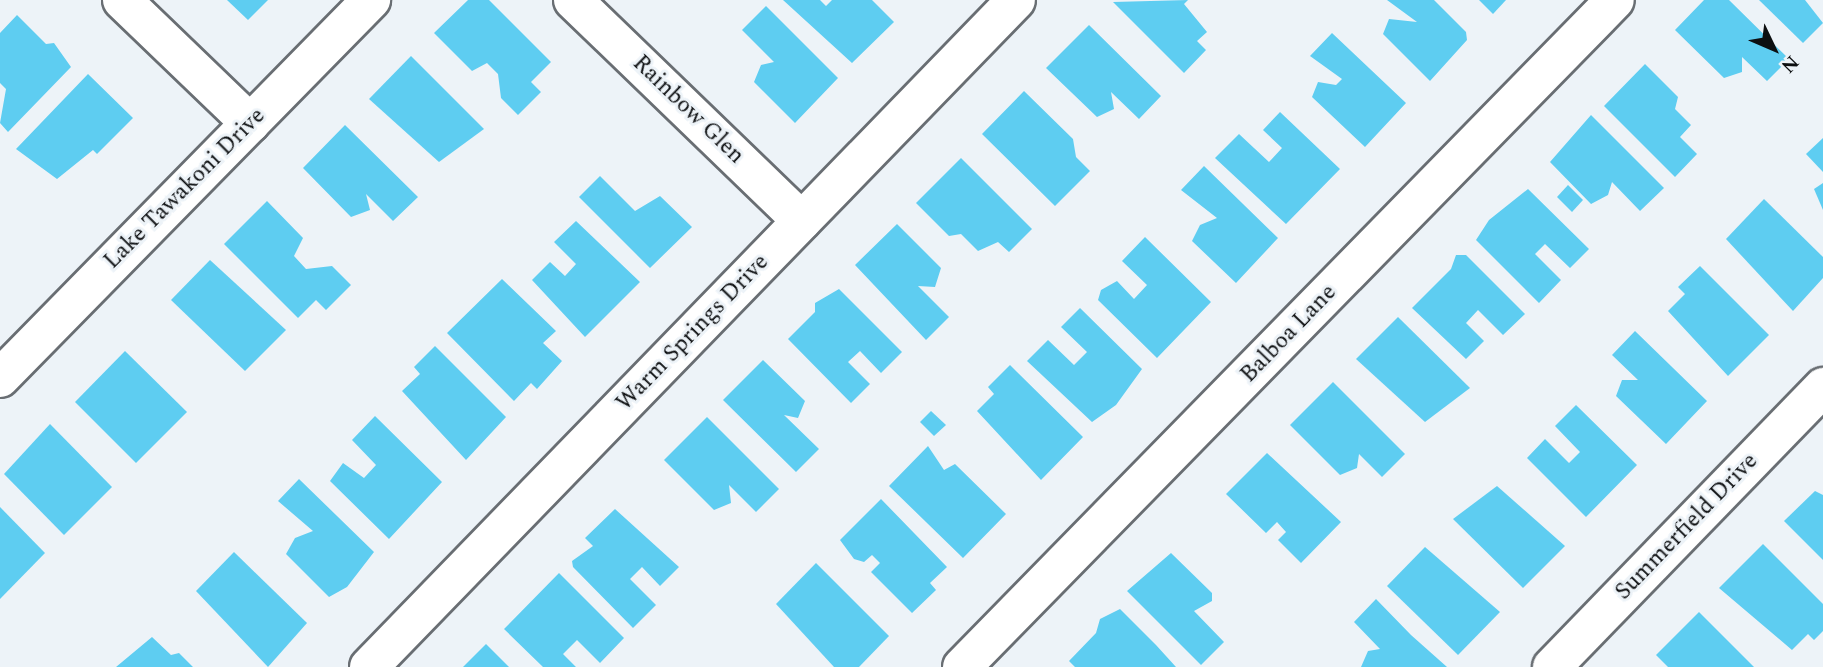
<!DOCTYPE html>
<style>
body{margin:0}
#map{position:relative;width:1823px;height:667px;overflow:hidden;background:#edf3f8;font-family:Spectral,serif}
div>[style]{position:absolute}
.building>*{inset:0;background:#5ecdf1}
.roads{filter:drop-shadow(2px 0 #696e73) drop-shadow(-2px 0 #696e73) drop-shadow(0 2px #696e73) drop-shadow(0 -2px #696e73)}
.minor>*{height:38px;margin:-19px;padding:0 19px;transform-origin:19px;border-radius:19px;background:#fff}
span{translate:-50% -50%;white-space:nowrap;text-align:center;line-height:1.15;-webkit-text-stroke:6px #edf3f8;paint-order:stroke}
.street-label{font-size:23px;color:#0d0f11}
.north{position:absolute;left:1739px;top:14px;width:70px;height:70px;-webkit-text-stroke:5px #edf3f8;paint-order:stroke;rotate:134deg;font-size:19px;font-weight:700;line-height:28px;text-align:center;color:#0d0f11}
.north::after{content:'';display:block;margin:auto;width:24px;height:32px;background:#0d0f11;clip-path:polygon(50% 0,100% 100%,50% 72%,0 100%)}
</style>
<div id="map">
<div class="building">
<div style="clip-path:polygon(227px 0,268px 0,248px 20px)"></div>
<div style="clip-path:polygon(468px 0,489px 0,551px 62px,531px 82px,541px 92px,518px 115px,501px 98px,498px 74px,487px 63px,472px 71px,434px 33px)"></div>
<div style="clip-path:polygon(783px 0,820px 0,826px 6px,832px 0,872px 0,894px 22px,852px 63px)"></div>
<div style="clip-path:polygon(1188px 0,1184px 4px,1207px 32px,1197px 41px,1206px 50px,1184px 73px,1113px 2px)"></div>
<div style="clip-path:polygon(1387px 0,1434px 0,1466px 32px,1467px 40px,1430px 81px,1383px 34px,1389px 19px,1417px 22px)"></div>
<div style="clip-path:polygon(1479px 0,1506px 0,1493px 14px)"></div>
<div style="clip-path:polygon(1704px 0,1729px 0,1789px 59px,1767px 81px,1742px 57px,1742px 72px,1724px 78px,1675px 30px)"></div>
<div style="clip-path:polygon(1759px 0,1805px 0,1823px 23px,1803px 43px)"></div>
<div style="clip-path:polygon(766px 6px,838px 78px,795px 123px,754px 82px,761px 65px,774px 62px,742px 30px)"></div>
<div style="clip-path:polygon(17px 15px,46px 44px,54px 43px,71px 67px,8px 132px,0 123px,6px 89px,0 83px,0 33px)"></div>
<div style="clip-path:polygon(1089px 25px,1161px 96px,1139px 119px,1111px 92px,1114px 109px,1097px 117px,1046px 68px)"></div>
<div style="clip-path:polygon(1332px 33px,1406px 103px,1365px 147px,1312px 97px,1318px 82px,1336px 85px,1342px 79px,1310px 56px)"></div>
<div style="clip-path:polygon(411px 56px,484px 129px,439px 162px,369px 99px)"></div>
<div style="clip-path:polygon(1645px 64px,1678px 97px,1675px 109px,1691px 125px,1680px 137px,1697px 154px,1675px 177px,1604px 106px)"></div>
<div style="clip-path:polygon(88px 74px,133px 118px,97px 154px,93px 150px,57px 179px,16px 149px)"></div>
<div style="clip-path:polygon(1024px 91px,1073px 139px,1076px 157px,1090px 171px,1055px 206px,982px 134px)"></div>
<div style="clip-path:polygon(1280px 112px,1340px 169px,1286px 224px,1215px 158px,1239px 134px,1269px 162px,1282px 148px,1263px 130px)"></div>
<div style="clip-path:polygon(1591px 115px,1664px 188px,1640px 211px,1612px 182px,1608px 195px,1591px 204px,1550px 162px)"></div>
<div style="clip-path:polygon(345px 125px,418px 197px,393px 221px,366px 194px,370px 210px,351px 217px,303px 168px)"></div>
<div style="clip-path:polygon(1823px 138px,1823px 172px,1806px 154px)"></div>
<div style="clip-path:polygon(961px 158px,1032px 229px,1009px 252px,998px 242px,978px 251px,961px 234px,949px 236px,916px 203px)"></div>
<div style="clip-path:polygon(1204px 166px,1278px 238px,1236px 283px,1192px 241px,1200px 225px,1217px 218px,1181px 190px)"></div>
<div style="clip-path:polygon(600px 176px,635px 211px,660px 196px,692px 227px,650px 268px,579px 197px)"></div>
<div style="clip-path:polygon(1823px 183px,1823px 210px,1814px 189px)"></div>
<div style="clip-path:polygon(1568px 185px,1583px 200px,1572px 212px,1557px 197px)"></div>
<div style="clip-path:polygon(1528px 189px,1589px 249px,1570px 268px,1545px 244px,1535px 254px,1561px 280px,1539px 303px,1476px 240px,1489px 220px)"></div>
<div style="clip-path:polygon(1764px 199px,1823px 257px,1823px 278px,1793px 311px,1726px 239px)"></div>
<div style="clip-path:polygon(267px 201px,303px 238px,294px 256px,306px 269px,332px 266px,351px 285px,326px 310px,316px 300px,298px 318px,224px 244px)"></div>
<div style="clip-path:polygon(576px 221px,640px 282px,585px 337px,532px 280px,550px 262px,565px 276px,576px 264px,554px 242px)"></div>
<div style="clip-path:polygon(897px 224px,941px 268px,935px 287px,918px 286px,949px 317px,926px 340px,855px 265px)"></div>
<div style="clip-path:polygon(1145px 237px,1211px 302px,1157px 358px,1098px 300px,1101px 290px,1117px 281px,1134px 299px,1147px 285px,1122px 261px)"></div>
<div style="clip-path:polygon(1456px 255px,1466px 255px,1525px 314px,1503px 335px,1478px 310px,1466px 323px,1484px 341px,1466px 359px,1412px 308px,1451px 269px)"></div>
<div style="clip-path:polygon(210px 260px,286px 330px,245px 371px,171px 300px)"></div>
<div style="clip-path:polygon(1700px 266px,1769px 335px,1728px 376px,1668px 311px,1685px 294px,1678px 287px)"></div>
<div style="clip-path:polygon(502px 279px,556px 331px,543px 343px,562px 361px,537px 389px,531px 383px,514px 401px,447px 333px)"></div>
<div style="clip-path:polygon(839px 289px,902px 352px,881px 373px,860px 351px,848px 362px,870px 384px,851px 403px,788px 339px,815px 312px,815px 303px)"></div>
<div style="clip-path:polygon(1080px 308px,1142px 369px,1116px 405px,1092px 422px,1027px 361px,1048px 340px,1074px 365px,1087px 352px,1061px 327px)"></div>
<div style="clip-path:polygon(1398px 317px,1470px 388px,1425px 422px,1356px 359px)"></div>
<div style="clip-path:polygon(1635px 331px,1707px 401px,1666px 444px,1616px 396px,1622px 380px,1638px 380px,1612px 355px)"></div>
<div style="clip-path:polygon(435px 346px,506px 417px,466px 460px,402px 391px,420px 374px,414px 367px)"></div>
<div style="clip-path:polygon(125px 351px,187px 412px,136px 463px,75px 402px)"></div>
<div style="clip-path:polygon(763px 360px,805px 401px,798px 418px,784px 415px,819px 449px,796px 472px,723px 400px)"></div>
<div style="clip-path:polygon(1010px 365px,1083px 437px,1041px 480px,977px 411px,994px 394px,988px 387px)"></div>
<div style="clip-path:polygon(1333px 382px,1405px 454px,1382px 477px,1359px 454px,1357px 468px,1340px 475px,1290px 425px)"></div>
<div style="clip-path:polygon(1576px 405px,1637px 465px,1586px 517px,1527px 458px,1545px 439px,1569px 463px,1580px 452px,1555px 426px)"></div>
<div style="clip-path:polygon(931px 411px,946px 425px,934px 436px,920px 422px)"></div>
<div style="clip-path:polygon(375px 416px,442px 482px,389px 539px,330px 481px,343px 463px,364px 478px,376px 465px,352px 440px)"></div>
<div style="clip-path:polygon(707px 417px,779px 489px,756px 512px,729px 485px,731px 503px,714px 510px,664px 460px)"></div>
<div style="clip-path:polygon(50px 424px,112px 487px,64px 535px,4px 474px)"></div>
<div style="clip-path:polygon(928px 446px,944px 470px,955px 464px,1006px 514px,963px 558px,889px 486px)"></div>
<div style="clip-path:polygon(1267px 453px,1341px 522px,1301px 563px,1278px 540px,1286px 532px,1277px 522px,1266px 533px,1226px 494px)"></div>
<div style="clip-path:polygon(299px 479px,374px 552px,347px 587px,329px 597px,286px 554px,295px 538px,313px 531px,278px 501px)"></div>
<div style="clip-path:polygon(1497px 486px,1565px 546px,1523px 588px,1453px 519px)"></div>
<div style="clip-path:polygon(1815px 491px,1823px 495px,1823px 560px,1784px 521px)"></div>
<div style="clip-path:polygon(881px 499px,947px 567px,930px 583px,936px 590px,912px 613px,871px 572px,880px 563px,872px 555px,864px 562px,854px 559px,840px 540px)"></div>
<div style="clip-path:polygon(0 507px,45px 553px,0 599px)"></div>
<div style="clip-path:polygon(615px 509px,679px 567px,660px 586px,642px 567px,630px 579px,656px 605px,633px 628px,573px 567px,572px 561px,593px 546px,585px 538px)"></div>
<div style="clip-path:polygon(1763px 544px,1823px 604px,1823px 631px,1814px 640px,1808px 634px,1792px 650px,1719px 588px)"></div>
<div style="clip-path:polygon(1425px 547px,1500px 612px,1458px 655px,1387px 586px)"></div>
<div style="clip-path:polygon(234px 552px,307px 623px,268px 667px,196px 591px)"></div>
<div style="clip-path:polygon(1171px 553px,1212px 593px,1212px 601px,1194px 611px,1224px 642px,1201px 665px,1127px 591px)"></div>
<div style="clip-path:polygon(816px 563px,889px 636px,859px 667px,834px 667px,776px 604px)"></div>
<div style="clip-path:polygon(559px 573px,624px 638px,600px 663px,577px 640px,563px 654px,576px 667px,543px 667px,504px 629px)"></div>
<div style="clip-path:polygon(1376px 599px,1411px 635px,1447px 667px,1361px 667px,1368px 651px,1380px 649px,1354px 622px)"></div>
<div style="clip-path:polygon(1120px 609px,1156px 645px,1176px 667px,1075px 667px,1069px 661px,1096px 633px,1100px 619px)"></div>
<div style="clip-path:polygon(1699px 612px,1754px 667px,1668px 667px,1656px 655px)"></div>
<div style="clip-path:polygon(152px 637px,171px 655px,179px 653px,193px 667px,116px 667px)"></div>
<div style="clip-path:polygon(486px 644px,509px 667px,463px 667px)"></div>
</div>
<div class="roads">
<div class="minor">
<div style="left:122px;top:0;width:178px;rotate:43.9deg"></div>
<div style="left:573px;top:0;width:318px;rotate:44deg"></div>
<div style="left:0;top:378px;width:530px;rotate:-45.54deg"></div>
<div style="left:369px;top:667px;width:929px;rotate:-45.87deg"></div>
<div style="left:962px;top:667px;width:933px;rotate:-45.61deg"></div>
<div style="left:1552px;top:667px;width:390px;rotate:-45.9deg"></div>
</div>
</div>
<div class="street-label">
<span style="left:688px;top:110px;rotate:44deg">Rainbow Glen</span>
<span style="left:185px;top:189px;rotate:-45deg">Lake Tawakoni Drive</span>
<span style="left:693px;top:333px;rotate:-46deg">Warm Springs Drive</span>
<span style="left:1289px;top:334px;rotate:-46deg">Balboa Lane</span>
<span style="left:1687px;top:527px;rotate:-46deg">Summerfield Drive</span>
</div>
<div class="north">N</div>
</div>
